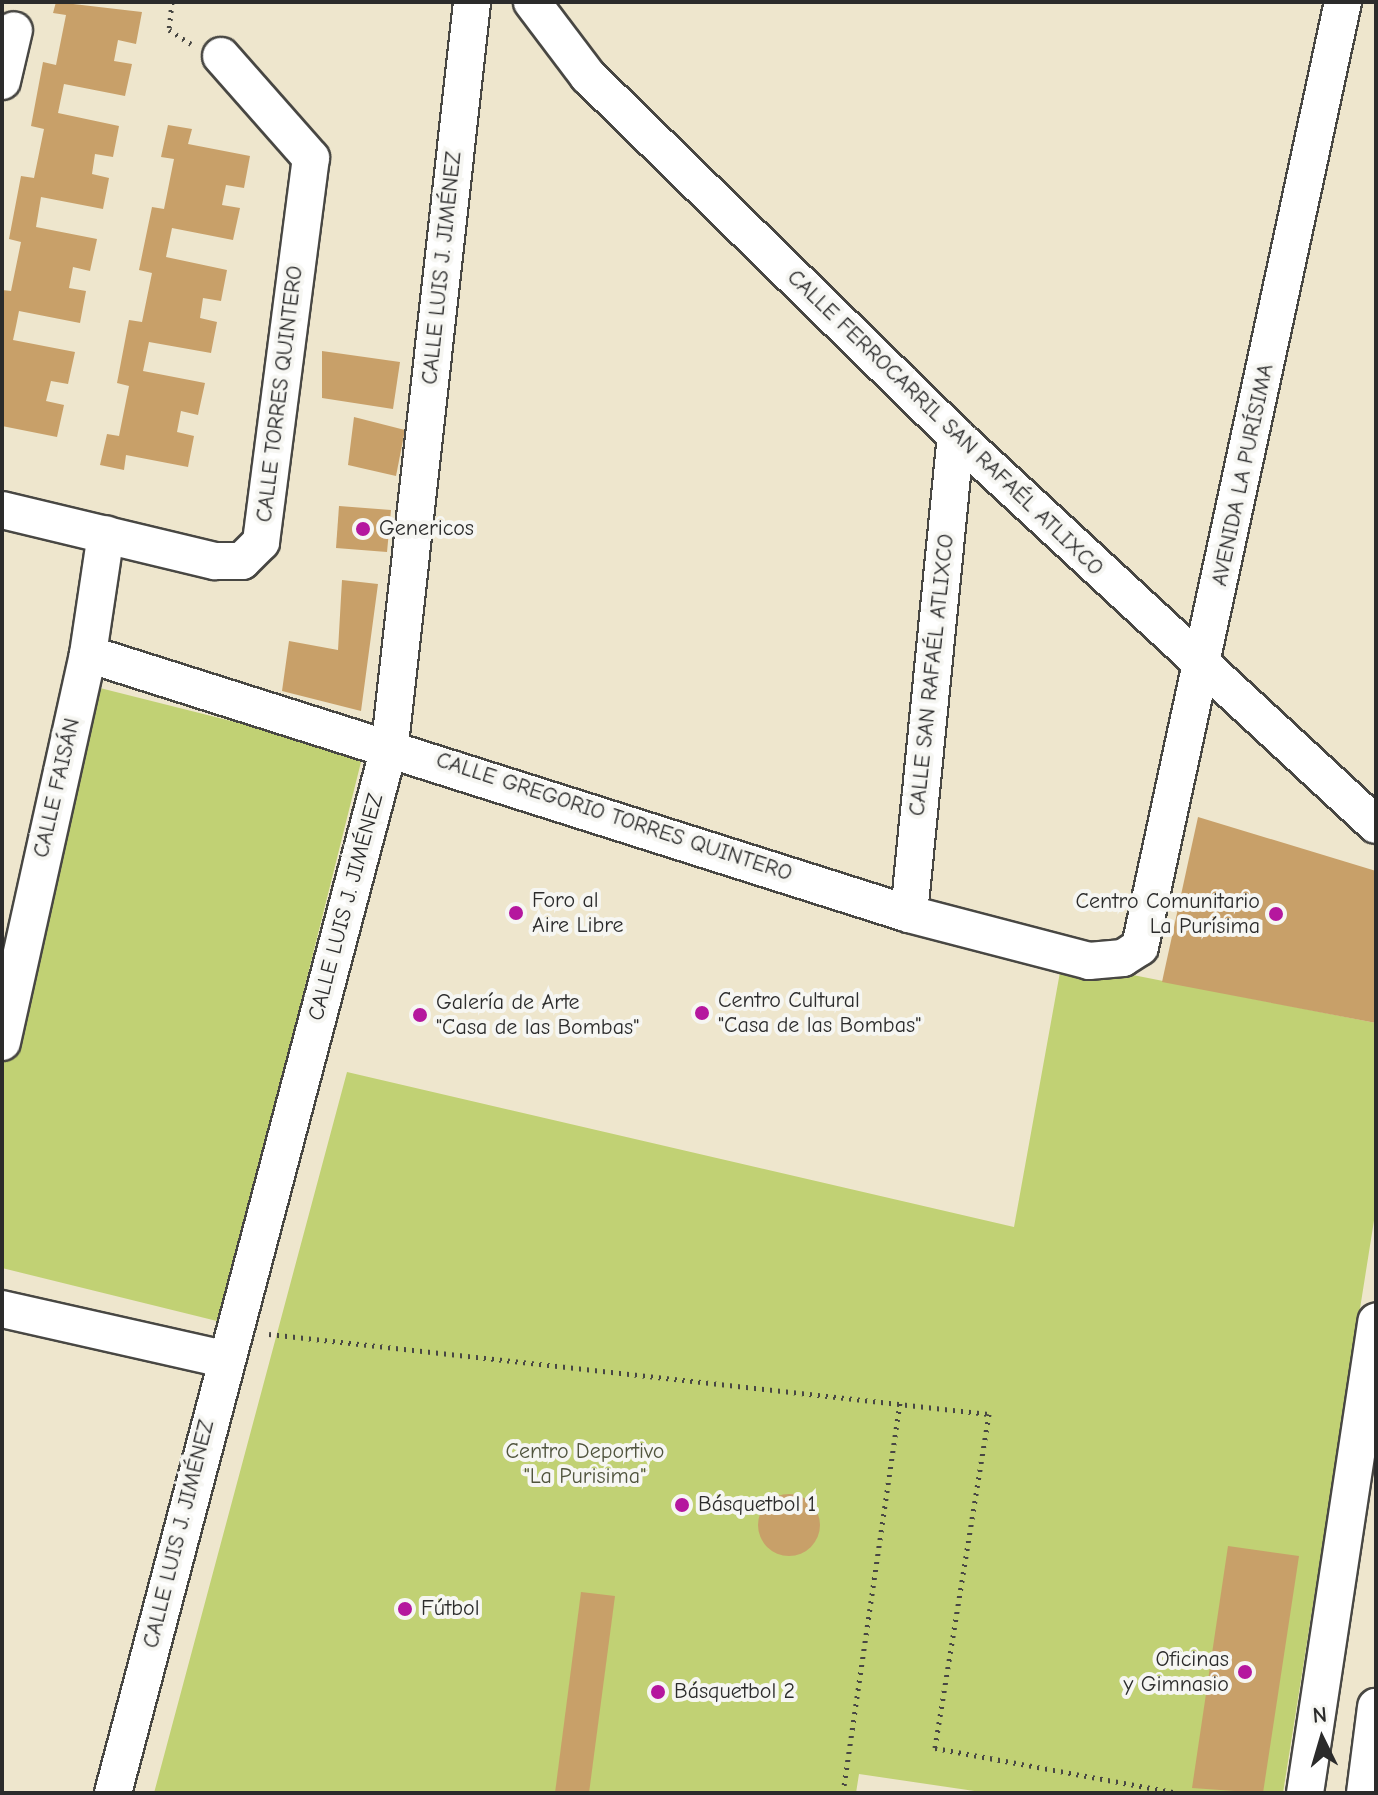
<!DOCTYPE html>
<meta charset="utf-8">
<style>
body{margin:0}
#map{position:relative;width:1378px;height:1795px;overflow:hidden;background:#eee6cd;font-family:"Comic Neue",sans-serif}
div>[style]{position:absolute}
.green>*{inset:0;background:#c1d174}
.building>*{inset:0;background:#c8a069}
.round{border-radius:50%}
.path>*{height:5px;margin-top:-2.5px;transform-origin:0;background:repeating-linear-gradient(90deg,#484743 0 2px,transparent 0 8px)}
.roads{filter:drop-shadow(2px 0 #484743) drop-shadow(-2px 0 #484743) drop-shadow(0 2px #484743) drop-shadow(0 -2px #484743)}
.minor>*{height:36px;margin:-18px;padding:0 18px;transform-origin:18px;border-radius:18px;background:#fff}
.dots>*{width:22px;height:22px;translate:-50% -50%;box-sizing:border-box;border:4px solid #f6f6f2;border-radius:50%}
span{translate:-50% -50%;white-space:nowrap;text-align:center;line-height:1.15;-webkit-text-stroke:8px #f6f6f2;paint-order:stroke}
.street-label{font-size:22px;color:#2b2b2b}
.poi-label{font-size:22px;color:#2b2b2b}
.left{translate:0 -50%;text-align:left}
.right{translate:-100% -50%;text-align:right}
.park-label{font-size:22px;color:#50543d}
.frame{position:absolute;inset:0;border:4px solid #2b2b2b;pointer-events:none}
.north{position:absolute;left:1282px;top:1699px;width:80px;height:80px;-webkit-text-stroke:6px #f6f6f2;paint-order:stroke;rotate:355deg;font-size:22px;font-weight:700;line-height:32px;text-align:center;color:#2b2b2b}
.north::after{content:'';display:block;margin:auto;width:28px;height:36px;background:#2b2b2b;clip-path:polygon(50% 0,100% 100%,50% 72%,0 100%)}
</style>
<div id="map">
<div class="green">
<div style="clip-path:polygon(96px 687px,363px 754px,221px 1322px,2px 1268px,2px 1064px)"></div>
<div style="clip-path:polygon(1062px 961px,1376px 1023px,1376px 1208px,1283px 1793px,988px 1793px,859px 1774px,856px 1793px,154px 1793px,347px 1072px,1014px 1227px)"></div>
</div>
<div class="building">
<div style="clip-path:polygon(56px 2px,142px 12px,136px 44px,118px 40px,114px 61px,132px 64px,125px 96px,64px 84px,58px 113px,119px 126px,113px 157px,95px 154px,92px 174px,109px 178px,103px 209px,41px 197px,36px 227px,97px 239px,90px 271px,73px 267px,69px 288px,86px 291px,80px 323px,19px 311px,16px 326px,13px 340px,75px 352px,68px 384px,51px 381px,46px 401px,64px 405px,57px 437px,2px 426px,2px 290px,11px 291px,21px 242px,9px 239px,21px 176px,34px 178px,44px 129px,31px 126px,43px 62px,56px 65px,66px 15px,53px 13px)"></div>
<div style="clip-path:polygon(168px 125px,192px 129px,188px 144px,250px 156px,244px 188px,226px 185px,222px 205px,240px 208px,233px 240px,172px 228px,166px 257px,227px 270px,221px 301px,203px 298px,200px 318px,217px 322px,211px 353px,149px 342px,143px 371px,205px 383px,198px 415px,181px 411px,177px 432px,194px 436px,188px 467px,126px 455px,124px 470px,100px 465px,107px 434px,119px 436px,129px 386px,117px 383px,129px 320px,142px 322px,152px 273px,139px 270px,152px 207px,164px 209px,174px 159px,161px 157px)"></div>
<div style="clip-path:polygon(322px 351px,400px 362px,393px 409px,322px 398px)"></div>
<div style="clip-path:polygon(354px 417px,405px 430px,396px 476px,348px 465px)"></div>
<div style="clip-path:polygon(339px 506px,391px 510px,387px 552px,336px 548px)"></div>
<div style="clip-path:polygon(342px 580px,378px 584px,361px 711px,282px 691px,289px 641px,338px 650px)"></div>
<div style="clip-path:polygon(1198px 817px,1376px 871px,1376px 1023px,1162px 982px)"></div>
<div class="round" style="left:758px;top:1494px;width:62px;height:62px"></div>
<div style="clip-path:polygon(1228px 1546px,1299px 1556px,1263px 1793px,1192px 1788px)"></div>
<div style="clip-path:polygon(581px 1592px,615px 1596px,589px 1793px,555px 1793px)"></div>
</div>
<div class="path">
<div style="left:172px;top:2px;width:28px;rotate:96deg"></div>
<div style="left:169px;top:30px;width:26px;rotate:32deg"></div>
<div style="left:269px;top:1334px;width:724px;rotate:6.34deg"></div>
<div style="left:989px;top:1414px;width:338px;rotate:99.2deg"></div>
<div style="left:935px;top:1748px;width:246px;rotate:10.5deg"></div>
<div style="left:843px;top:1793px;width:394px;rotate:-81.7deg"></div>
</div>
<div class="roads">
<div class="minor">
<div style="left:532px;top:2px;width:93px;rotate:52.9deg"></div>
<div style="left:588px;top:76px;width:515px;rotate:44.37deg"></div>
<div style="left:956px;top:436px;width:572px;rotate:42.81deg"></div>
<div style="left:2px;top:81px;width:52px;rotate:-76.8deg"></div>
<div style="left:2px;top:510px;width:219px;rotate:13.5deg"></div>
<div style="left:215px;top:561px;width:27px"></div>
<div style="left:242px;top:561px;width:27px;rotate:-45deg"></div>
<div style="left:261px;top:542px;width:387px;rotate:-82.6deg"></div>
<div style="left:311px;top:158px;width:136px;rotate:-131.4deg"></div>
<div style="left:88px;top:654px;width:861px;rotate:17.57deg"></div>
<div style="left:909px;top:914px;width:186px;rotate:14.6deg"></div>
<div style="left:1089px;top:961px;width:34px;rotate:-5deg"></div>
<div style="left:1123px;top:958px;width:20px;rotate:-33deg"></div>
<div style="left:1140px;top:947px;width:967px;rotate:-77.88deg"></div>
<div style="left:909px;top:914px;width:480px;rotate:-84.4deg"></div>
<div style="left:2px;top:1042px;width:397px;rotate:-77.5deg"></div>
<div style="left:88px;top:654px;width:121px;rotate:-81.5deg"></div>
<div style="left:2px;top:1309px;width:228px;rotate:12.7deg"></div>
<div style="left:113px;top:1793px;width:1085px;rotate:-75.21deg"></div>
<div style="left:390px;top:744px;width:747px;rotate:-83.69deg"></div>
<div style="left:1305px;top:1793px;width:477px;rotate:-81.4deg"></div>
<div style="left:1365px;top:1793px;width:87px;rotate:-82.7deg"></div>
</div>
</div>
<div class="dots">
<div style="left:363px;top:529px;background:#b5179e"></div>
<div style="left:516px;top:913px;background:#b5179e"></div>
<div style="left:1276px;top:914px;background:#b5179e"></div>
<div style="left:702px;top:1013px;background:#b5179e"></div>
<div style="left:420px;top:1015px;background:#b5179e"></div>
<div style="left:682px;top:1505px;background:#b5179e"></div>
<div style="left:405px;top:1609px;background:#b5179e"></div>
<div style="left:1245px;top:1672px;background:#b5179e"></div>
<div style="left:658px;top:1692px;background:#b5179e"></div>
</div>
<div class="street-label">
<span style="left:442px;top:268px;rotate:-84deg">CALLE LUIS J. JIMÉNEZ</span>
<span style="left:280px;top:394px;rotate:-83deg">CALLE TORRES QUINTERO</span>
<span style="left:945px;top:423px;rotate:44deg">CALLE FERROCARRIL SAN RAFAÉL ATLIXCO</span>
<span style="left:1243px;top:475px;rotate:-78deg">AVENIDA LA PURÍSIMA</span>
<span style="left:932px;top:675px;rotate:-84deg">CALLE SAN RAFAÉL ATLIXCO</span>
<span style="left:57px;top:788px;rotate:-77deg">CALLE FAISÁN</span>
<span style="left:614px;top:817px;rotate:18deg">CALLE GREGORIO TORRES QUINTERO</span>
<span style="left:346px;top:907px;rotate:-75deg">CALLE LUIS J. JIMÉNEZ</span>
<span style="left:179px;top:1534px;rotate:-76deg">CALLE LUIS J. JIMÉNEZ</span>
</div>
<div class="poi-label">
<span class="left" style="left:379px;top:529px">Genericos</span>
<span class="left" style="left:532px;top:913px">Foro al<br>Aire Libre</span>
<span class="right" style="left:1260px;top:914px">Centro Comunitario<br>La Purísima</span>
<span class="left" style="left:718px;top:1013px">Centro Cultural<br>"Casa de las Bombas"</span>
<span class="left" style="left:436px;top:1015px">Galería de Arte<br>"Casa de las Bombas"</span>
<span class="left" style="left:698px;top:1505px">Básquetbol 1</span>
<span class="left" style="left:421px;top:1609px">Fútbol</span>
<span class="right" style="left:1229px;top:1672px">Oficinas<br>y Gimnasio</span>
<span class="left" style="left:674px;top:1692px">Básquetbol 2</span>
</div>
<div class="park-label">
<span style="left:585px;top:1464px">Centro Deportivo<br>"La Purisima"</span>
</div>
<div class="frame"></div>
<div class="north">N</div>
</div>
